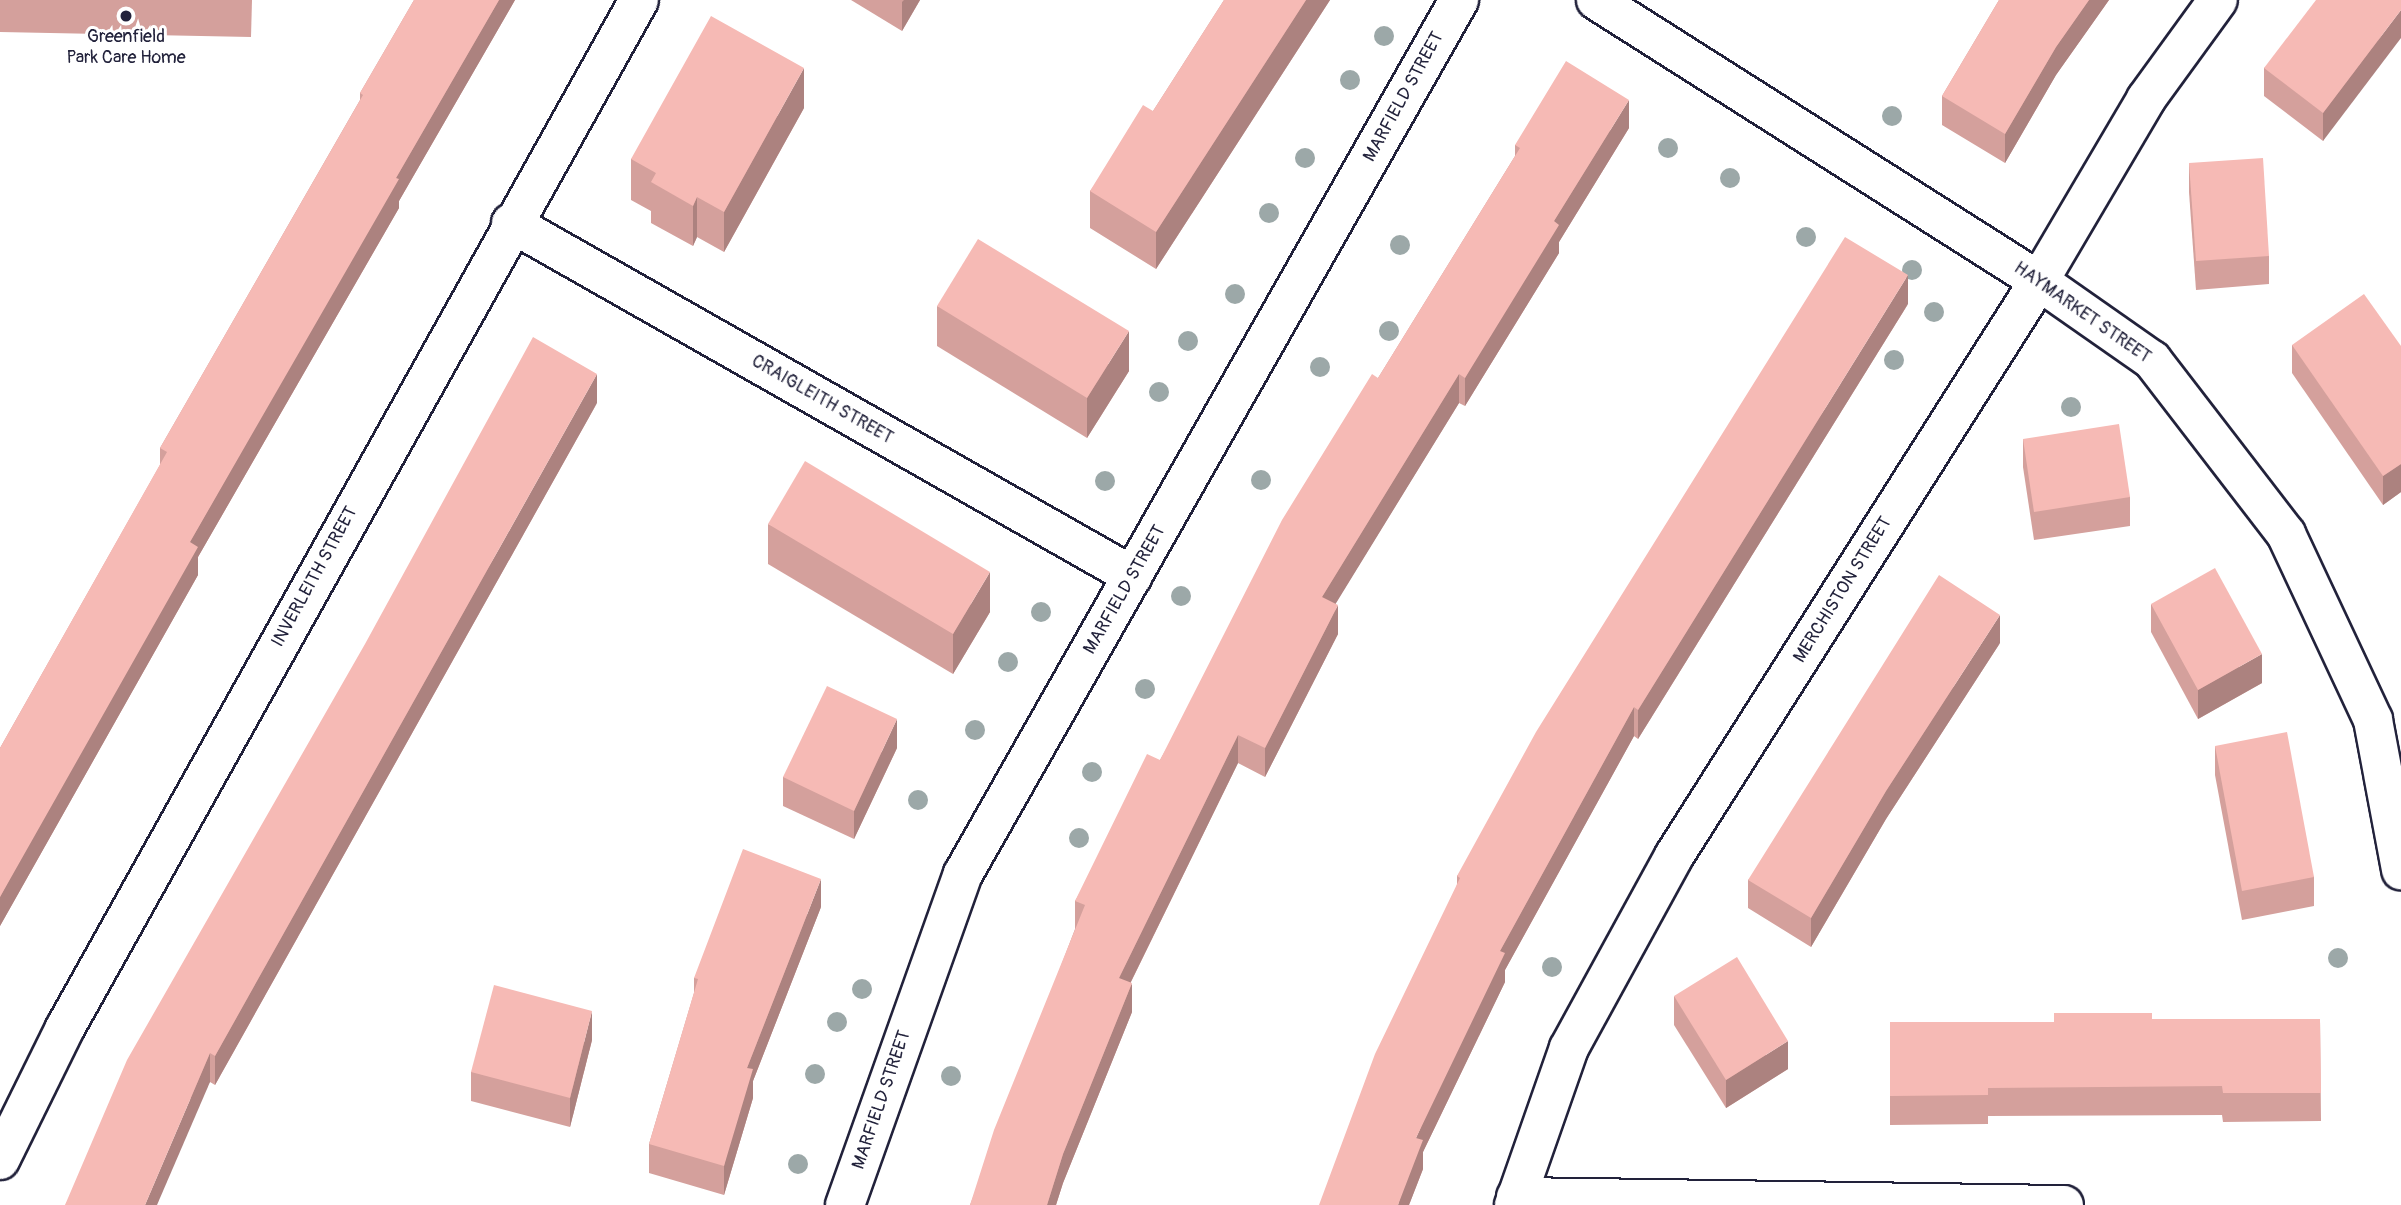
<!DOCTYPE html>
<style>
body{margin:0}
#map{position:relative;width:2401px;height:1205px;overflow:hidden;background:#fff;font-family:Pangolin,sans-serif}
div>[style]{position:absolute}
.roads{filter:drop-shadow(2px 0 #22223b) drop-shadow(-2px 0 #22223b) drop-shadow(0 2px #22223b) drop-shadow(0 -2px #22223b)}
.minor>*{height:38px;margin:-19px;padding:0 19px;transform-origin:19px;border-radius:19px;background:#fff}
.trees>*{width:20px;height:20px;margin:-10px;border-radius:50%;background:#9ca8a8}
.wall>*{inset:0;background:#d4a09c}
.shaded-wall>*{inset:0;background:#ac827f}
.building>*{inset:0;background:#f6bab5}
.dots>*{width:19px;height:19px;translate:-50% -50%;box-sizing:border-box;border:4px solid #fff;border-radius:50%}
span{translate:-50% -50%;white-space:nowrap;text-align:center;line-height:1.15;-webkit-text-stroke:6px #fff;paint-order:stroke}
.poi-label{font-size:18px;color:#22223b}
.street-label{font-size:18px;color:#22223b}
</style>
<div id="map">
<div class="roads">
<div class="minor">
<div style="left:1596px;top:0;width:525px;rotate:32.39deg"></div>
<div style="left:2039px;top:281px;width:138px;rotate:35deg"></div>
<div style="left:2152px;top:360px;width:220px;rotate:52.4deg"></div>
<div style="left:2286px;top:534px;width:205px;rotate:64.9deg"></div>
<div style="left:2373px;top:720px;width:153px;rotate:79.4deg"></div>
<div style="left:511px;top:223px;width:715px;rotate:29.58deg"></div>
<div style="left:0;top:1160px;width:147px;rotate:-63.8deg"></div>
<div style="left:65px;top:1028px;width:1177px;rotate:-60.82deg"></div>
<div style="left:1516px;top:1197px;width:548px;rotate:0.84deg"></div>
<div style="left:845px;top:1205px;width:351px;rotate:-70.4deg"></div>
<div style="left:963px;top:874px;width:1005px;rotate:-60.42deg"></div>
<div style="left:1514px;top:1205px;width:166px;rotate:-70.7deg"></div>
<div style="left:1569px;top:1048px;width:219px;rotate:-61.3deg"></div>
<div style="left:1674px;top:856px;width:681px;rotate:-57.59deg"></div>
<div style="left:2039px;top:281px;width:211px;rotate:-59.5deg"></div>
<div style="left:2146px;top:99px;width:122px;rotate:-54deg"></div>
</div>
</div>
<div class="trees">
<div style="left:1384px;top:36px"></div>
<div style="left:1350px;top:80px"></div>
<div style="left:1892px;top:116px"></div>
<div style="left:1668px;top:148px"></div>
<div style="left:1305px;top:158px"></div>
<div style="left:1730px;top:178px"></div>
<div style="left:1269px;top:213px"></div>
<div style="left:1806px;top:237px"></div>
<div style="left:1400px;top:245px"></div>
<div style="left:1912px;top:270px"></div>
<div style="left:1235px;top:294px"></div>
<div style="left:1934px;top:312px"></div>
<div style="left:1389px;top:331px"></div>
<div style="left:1188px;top:341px"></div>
<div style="left:1894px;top:360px"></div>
<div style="left:1320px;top:367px"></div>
<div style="left:1159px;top:392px"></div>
<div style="left:2071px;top:407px"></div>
<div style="left:1261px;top:480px"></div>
<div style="left:1105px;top:481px"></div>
<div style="left:1181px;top:596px"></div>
<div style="left:1041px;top:612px"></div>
<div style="left:1008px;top:662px"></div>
<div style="left:1145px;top:689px"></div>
<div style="left:975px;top:730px"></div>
<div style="left:1092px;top:772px"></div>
<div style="left:918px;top:800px"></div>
<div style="left:1079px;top:838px"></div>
<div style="left:2338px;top:958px"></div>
<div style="left:1552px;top:967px"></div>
<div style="left:862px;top:989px"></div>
<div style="left:837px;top:1022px"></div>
<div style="left:815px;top:1074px"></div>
<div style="left:951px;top:1076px"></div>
<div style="left:798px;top:1164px"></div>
</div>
<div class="wall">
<div style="clip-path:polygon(0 0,252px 0,251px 37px,0 32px)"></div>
<div style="clip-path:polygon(414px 0,515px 0,399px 201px,399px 208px,198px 557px,198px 575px,0 926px,0 748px,160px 465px,160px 448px,360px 100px,360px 93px)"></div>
<div style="clip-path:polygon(851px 0,920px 0,902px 31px)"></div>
<div style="clip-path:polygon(1224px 0,1330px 0,1156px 269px,1090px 228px,1090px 191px,1153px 111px)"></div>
<div style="clip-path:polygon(1999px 0,2109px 0,2056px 75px,2005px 163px,1942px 125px,1942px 96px)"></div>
<div style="clip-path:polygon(2401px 0,2323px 141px,2264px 96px,2264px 68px)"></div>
<div style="clip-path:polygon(804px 108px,724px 252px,697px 237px,693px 246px,651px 223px,651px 211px,631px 200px,631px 159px)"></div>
<div style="clip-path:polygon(1629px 128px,1559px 242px,1559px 253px,1465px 406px,1459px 403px,1335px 604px,1338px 634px,1265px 777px,1238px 763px,1131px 982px,1132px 1012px,1063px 1183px,1056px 1205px,970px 1205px,1075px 929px,1075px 901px,1160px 760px,1378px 378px,1515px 156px,1515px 145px)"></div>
<div style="clip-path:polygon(2189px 163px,2269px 256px,2269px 284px,2196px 290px,2189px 192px)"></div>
<div style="clip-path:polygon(1908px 304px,1638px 739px,1634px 736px,1505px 970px,1505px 982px,1423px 1152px,1423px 1169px,1409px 1205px,1457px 884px,1457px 876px)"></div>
<div style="clip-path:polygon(937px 306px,1129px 371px,1087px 438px,937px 346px)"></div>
<div style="clip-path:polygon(2292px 345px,2401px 346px,2401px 492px,2383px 505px,2292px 373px)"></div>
<div style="clip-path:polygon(597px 403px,215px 1085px,210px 1082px,65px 1205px)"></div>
<div style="clip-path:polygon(2023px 439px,2130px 497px,2130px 526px,2034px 540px,2023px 467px)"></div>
<div style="clip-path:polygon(768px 524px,990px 612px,953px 674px,768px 564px)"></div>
<div style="clip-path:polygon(2151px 604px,2262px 683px,2198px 719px,2151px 632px)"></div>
<div style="clip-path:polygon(2000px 643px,1886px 819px,1811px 947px,1748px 908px,1748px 880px)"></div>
<div style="clip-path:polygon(2215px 746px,2314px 877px,2314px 906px,2242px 920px,2215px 775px)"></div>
<div style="clip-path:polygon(897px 748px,854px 839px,783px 806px,783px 777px)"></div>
<div style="clip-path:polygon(821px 907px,753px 1081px,753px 1098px,724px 1195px,649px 1173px,649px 1144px,694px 993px,694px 978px)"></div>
<div style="clip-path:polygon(1674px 996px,1788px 1069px,1726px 1108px,1674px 1025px)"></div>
<div style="clip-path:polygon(2152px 1019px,2320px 1019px,2321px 1121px,2223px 1122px,2222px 1115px,1988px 1116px,1988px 1124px,1890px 1125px,1890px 1022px,2054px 1022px)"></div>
<div style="clip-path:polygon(592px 1040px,570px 1127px,471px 1101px,471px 1072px)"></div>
</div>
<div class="shaded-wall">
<div style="clip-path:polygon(499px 0,515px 0,399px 201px,399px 208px,198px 557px,198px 575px,0 926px,0 897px,190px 542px,396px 178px)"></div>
<div style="clip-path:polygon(904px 0,920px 0,902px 31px,902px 2px)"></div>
<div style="clip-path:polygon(1306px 0,1330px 0,1156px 269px,1156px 232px)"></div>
<div style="clip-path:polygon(2089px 0,2109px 0,2056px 75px,2005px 163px,2005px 134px,2056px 47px)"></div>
<div style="clip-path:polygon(2401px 10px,2401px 38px,2323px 141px,2323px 113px)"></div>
<div style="clip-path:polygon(804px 68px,804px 108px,724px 252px,724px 212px)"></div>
<div style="clip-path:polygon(1629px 100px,1629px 128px,1559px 242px,1559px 253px,1465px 406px,1465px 378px,1554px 221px)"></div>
<div style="clip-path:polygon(697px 197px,697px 237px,693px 246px,693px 206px)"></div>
<div style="clip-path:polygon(1908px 275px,1908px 304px,1638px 739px,1638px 710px)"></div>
<div style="clip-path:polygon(1129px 331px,1129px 371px,1087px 438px,1087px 398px)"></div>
<div style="clip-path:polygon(597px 374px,597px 403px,215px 1085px,215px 1056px)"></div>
<div style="clip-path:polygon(1459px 374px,1459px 403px,1322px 626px,1322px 597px)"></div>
<div style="clip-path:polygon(2401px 464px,2401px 492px,2383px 505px,2383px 476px)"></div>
<div style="clip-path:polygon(990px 572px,990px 612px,953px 674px,953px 634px)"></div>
<div style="clip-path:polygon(1338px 605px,1338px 634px,1265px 777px,1265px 748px)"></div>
<div style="clip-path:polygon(2000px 615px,2000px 643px,1886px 819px,1811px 947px,1811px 918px,1886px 791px)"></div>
<div style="clip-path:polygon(2262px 654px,2262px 683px,2198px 719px,2198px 690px)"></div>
<div style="clip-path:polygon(1634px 707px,1634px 736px,1505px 970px,1505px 982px,1423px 1152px,1423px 1169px,1409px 1205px,1398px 1205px,1416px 1138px,1500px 951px)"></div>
<div style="clip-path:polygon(897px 719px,897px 748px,854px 839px,854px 811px)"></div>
<div style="clip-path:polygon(1238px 735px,1238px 763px,1119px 1006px,1119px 978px)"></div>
<div style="clip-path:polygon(821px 879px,821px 907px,753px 1081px,753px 1098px,724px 1195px,724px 1166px,747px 1068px)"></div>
<div style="clip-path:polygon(1132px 983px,1132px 1012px,1063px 1183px,1056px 1205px,1047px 1205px,1063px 1154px)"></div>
<div style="clip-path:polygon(592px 1011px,592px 1040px,570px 1127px,570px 1098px)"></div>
<div style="clip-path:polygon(1788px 1041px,1788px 1069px,1726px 1108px,1726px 1080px)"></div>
<div style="clip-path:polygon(210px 1053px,210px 1082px,157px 1205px,145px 1205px)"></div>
</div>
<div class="building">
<div style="clip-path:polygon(414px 0,499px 0,396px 178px,399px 179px,190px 542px,198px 547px,0 897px,0 748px,167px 452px,160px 448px,363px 95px,360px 93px)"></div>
<div style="clip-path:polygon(1224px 0,1306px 0,1156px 232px,1090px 191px,1143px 105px,1153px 111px)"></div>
<div style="clip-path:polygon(1999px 0,2089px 0,2056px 47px,2005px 134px,1942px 96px)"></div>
<div style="clip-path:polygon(2316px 0,2401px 0,2401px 10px,2323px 113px,2264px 68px)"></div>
<div style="clip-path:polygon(711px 16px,804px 68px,724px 212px,697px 197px,693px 206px,651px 182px,656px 173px,631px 159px)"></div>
<div style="clip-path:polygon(1566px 61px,1629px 100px,1554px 221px,1559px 225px,1465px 378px,1459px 374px,1322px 597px,1338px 605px,1265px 748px,1238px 735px,1119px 978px,1132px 983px,1063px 1154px,1047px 1205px,970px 1205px,994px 1130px,1085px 905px,1075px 901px,1147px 754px,1160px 760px,1282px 520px,1372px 374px,1378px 378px,1520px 148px,1515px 145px)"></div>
<div style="clip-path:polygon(2263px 158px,2269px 256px,2196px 261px,2189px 163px)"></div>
<div style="clip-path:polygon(1845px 237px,1908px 275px,1638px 710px,1634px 707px,1500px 951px,1505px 953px,1416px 1138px,1423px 1140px,1398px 1205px,1319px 1205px,1375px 1054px,1460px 878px,1457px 876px,1536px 732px)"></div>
<div style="clip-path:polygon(978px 239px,1129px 331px,1087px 398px,937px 306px)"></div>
<div style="clip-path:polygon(2364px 294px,2401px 346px,2401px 464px,2383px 476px,2292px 345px)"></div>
<div style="clip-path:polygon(533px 337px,597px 374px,215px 1056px,210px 1053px,145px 1205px,65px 1205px,127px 1060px,365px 644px)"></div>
<div style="clip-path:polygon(2119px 424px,2130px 497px,2034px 512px,2023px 439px)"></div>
<div style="clip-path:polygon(805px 461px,990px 572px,953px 634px,768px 524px)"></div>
<div style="clip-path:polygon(2215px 568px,2262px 654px,2198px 690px,2151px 604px)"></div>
<div style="clip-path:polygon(1939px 575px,2000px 615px,1886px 791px,1811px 918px,1748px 880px)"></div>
<div style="clip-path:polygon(827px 686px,897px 719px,854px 811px,783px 777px)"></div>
<div style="clip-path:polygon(2287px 732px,2314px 877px,2242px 891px,2215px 746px)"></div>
<div style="clip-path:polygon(743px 849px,821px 879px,747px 1068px,753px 1069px,724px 1166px,649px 1144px,698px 979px,694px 978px)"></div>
<div style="clip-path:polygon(1737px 957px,1788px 1041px,1726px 1080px,1674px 996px)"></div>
<div style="clip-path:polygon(494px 985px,592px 1011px,570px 1098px,471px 1072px)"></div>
<div style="clip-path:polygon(2054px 1013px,2152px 1013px,2152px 1019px,2320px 1019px,2321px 1093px,2223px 1093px,2222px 1086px,1988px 1088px,1988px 1095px,1890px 1096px,1890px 1022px,2054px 1022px)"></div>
</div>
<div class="dots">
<div style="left:126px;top:16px;background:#22223b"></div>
</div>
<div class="poi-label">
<span style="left:126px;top:48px">Greenfield<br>Park Care Home</span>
</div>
<div class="street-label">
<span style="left:1404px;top:97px;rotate:-61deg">MARFIELD STREET</span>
<span style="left:2082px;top:313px;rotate:35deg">HAYMARKET STREET</span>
<span style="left:822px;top:400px;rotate:30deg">CRAIGLEITH STREET</span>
<span style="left:315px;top:577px;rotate:-61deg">INVERLEITH STREET</span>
<span style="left:1125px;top:590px;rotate:-60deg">MARFIELD STREET</span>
<span style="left:1843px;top:590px;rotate:-58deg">MERCHISTON STREET</span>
<span style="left:882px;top:1100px;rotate:-71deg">MARFIELD STREET</span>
</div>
</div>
